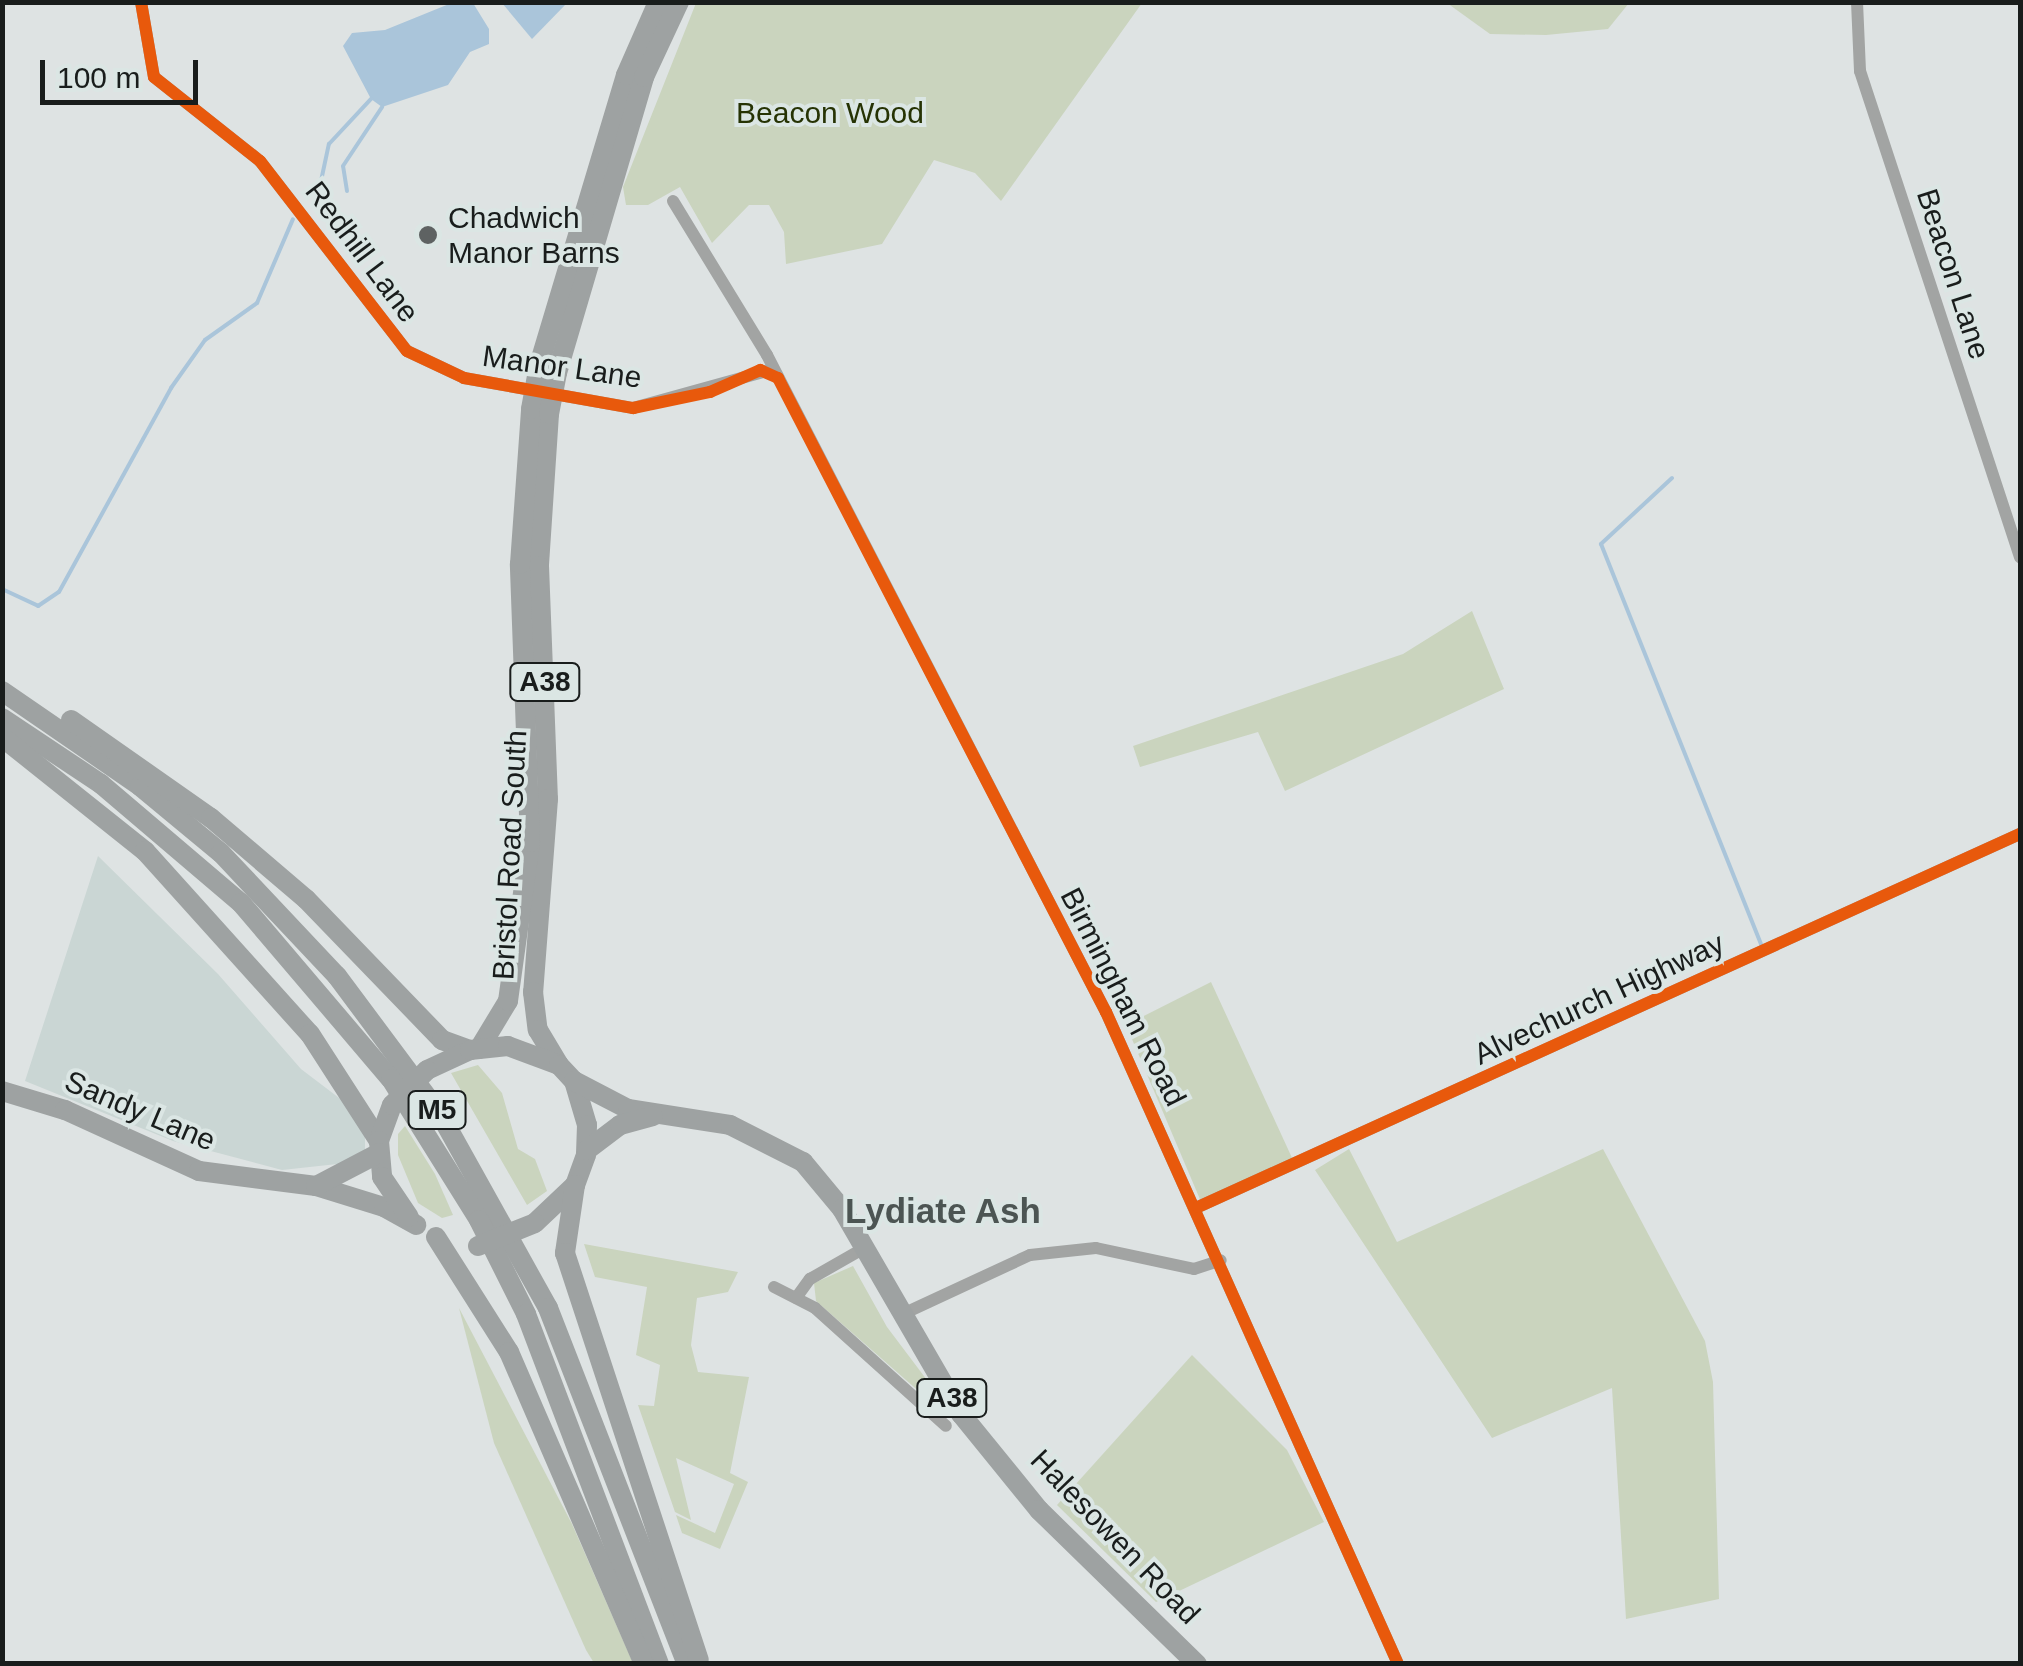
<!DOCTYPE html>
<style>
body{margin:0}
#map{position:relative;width:2023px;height:1666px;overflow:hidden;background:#dee3e3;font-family:Arial,sans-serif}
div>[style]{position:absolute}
.built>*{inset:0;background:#cad6d4}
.green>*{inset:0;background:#cad4be}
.water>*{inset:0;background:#aac5da}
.stream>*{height:4px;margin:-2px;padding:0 2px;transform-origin:2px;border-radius:2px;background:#aac5da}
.minor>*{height:12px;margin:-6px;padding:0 6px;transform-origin:6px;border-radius:6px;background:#a2a4a3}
.highway>*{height:20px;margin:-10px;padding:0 10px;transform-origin:10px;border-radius:10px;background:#9ea2a2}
.highway-bridge>*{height:20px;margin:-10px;padding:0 10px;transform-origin:10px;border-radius:10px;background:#9ea2a2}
.cycleway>*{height:12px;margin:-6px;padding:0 6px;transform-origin:6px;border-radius:6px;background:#e8590c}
.dots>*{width:28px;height:28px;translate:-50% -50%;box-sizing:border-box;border:5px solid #dbe6e4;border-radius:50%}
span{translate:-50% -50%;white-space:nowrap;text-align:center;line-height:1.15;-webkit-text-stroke:8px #dbe6e4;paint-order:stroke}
.shield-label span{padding:2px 8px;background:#dbe6e4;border:2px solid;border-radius:8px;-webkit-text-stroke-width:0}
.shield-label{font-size:28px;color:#191d1c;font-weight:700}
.park-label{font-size:30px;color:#263304}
.poi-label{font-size:30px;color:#191d1c}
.left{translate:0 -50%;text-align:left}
.street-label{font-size:30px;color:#191d1c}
.quarter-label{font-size:35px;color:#4c5553;font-weight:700}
.frame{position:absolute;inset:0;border:5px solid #191d1c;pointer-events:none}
.scale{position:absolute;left:40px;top:60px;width:158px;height:45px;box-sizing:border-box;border:5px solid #191d1c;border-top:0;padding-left:12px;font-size:30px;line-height:35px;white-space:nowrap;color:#191d1c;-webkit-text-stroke:8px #dbe6e4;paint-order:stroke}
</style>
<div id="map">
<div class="built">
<div style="clip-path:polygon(98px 856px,218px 974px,301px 1069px,351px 1107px,365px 1131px,365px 1161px,282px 1170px,173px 1141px,25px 1081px)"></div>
</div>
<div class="green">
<div style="clip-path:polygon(696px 3px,696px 2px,1142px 3px,1001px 201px,975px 173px,934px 160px,882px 244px,786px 264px,784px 232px,769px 205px,749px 205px,712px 243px,680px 187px,648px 205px,626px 205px,623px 187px)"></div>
<div style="clip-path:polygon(1447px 3px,1629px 3px,1608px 29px,1546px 35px,1490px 34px)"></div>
<div style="clip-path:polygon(1472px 611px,1504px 689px,1285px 791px,1258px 732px,1140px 767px,1133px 746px,1403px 654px)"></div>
<div style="clip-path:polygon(1211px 982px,1293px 1160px,1202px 1204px,1126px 1025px)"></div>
<div style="clip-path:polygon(478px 1065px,502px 1093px,518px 1149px,535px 1159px,547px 1191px,527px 1205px,451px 1073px)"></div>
<div style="clip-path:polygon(405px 1126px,435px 1174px,453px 1215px,442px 1218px,418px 1203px,398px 1155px,398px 1134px)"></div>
<div style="clip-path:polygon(1349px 1149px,1397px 1242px,1603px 1149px,1705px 1341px,1713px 1382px,1719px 1599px,1626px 1619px,1612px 1388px,1492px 1438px,1315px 1170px)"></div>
<div style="clip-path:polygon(584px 1244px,738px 1272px,728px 1292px,697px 1298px,691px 1345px,698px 1372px,749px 1377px,730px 1473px,748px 1482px,720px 1549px,682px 1533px,676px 1515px,715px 1533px,734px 1484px,676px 1458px,691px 1520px,675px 1512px,638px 1405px,654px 1406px,660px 1365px,636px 1355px,647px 1287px,595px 1277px)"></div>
<div style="clip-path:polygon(853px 1266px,887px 1327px,945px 1404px,939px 1409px,816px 1301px,814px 1283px)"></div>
<div style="clip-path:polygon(459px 1308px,572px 1524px,633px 1663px,594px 1663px,586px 1650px,494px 1443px)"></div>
<div style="clip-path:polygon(1192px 1355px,1287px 1450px,1324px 1522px,1156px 1602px,1057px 1505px)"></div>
</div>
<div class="water">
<div style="clip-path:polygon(454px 2px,473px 3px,489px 29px,489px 44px,470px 52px,448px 85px,382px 107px,371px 99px,343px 46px,352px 33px,385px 30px)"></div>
<div style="clip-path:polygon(502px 3px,567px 3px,532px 39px)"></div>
</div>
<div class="stream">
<div style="left:321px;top:181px;width:38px;rotate:-78deg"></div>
<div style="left:329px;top:144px;width:62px;rotate:-47deg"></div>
<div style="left:347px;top:191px;width:25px;rotate:-99deg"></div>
<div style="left:343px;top:166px;width:71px;rotate:-56.5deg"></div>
<div style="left:1672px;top:478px;width:97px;rotate:137.1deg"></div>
<div style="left:1601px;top:544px;width:434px;rotate:68.2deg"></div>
<div style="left:2px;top:589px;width:40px;rotate:25deg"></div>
<div style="left:38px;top:606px;width:25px;rotate:-34deg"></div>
<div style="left:59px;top:592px;width:233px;rotate:-61.2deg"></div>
<div style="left:171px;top:388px;width:59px;rotate:-54.7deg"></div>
<div style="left:205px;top:340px;width:64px;rotate:-35.4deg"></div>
<div style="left:257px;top:303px;width:91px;rotate:-66.8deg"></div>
</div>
<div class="minor">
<div style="left:141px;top:2px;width:76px;rotate:80.2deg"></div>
<div style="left:154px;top:77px;width:135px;rotate:38.4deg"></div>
<div style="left:260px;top:161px;width:240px;rotate:52.3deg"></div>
<div style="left:407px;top:351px;width:63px;rotate:25.3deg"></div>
<div style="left:464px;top:378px;width:172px;rotate:10.1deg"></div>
<div style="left:633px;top:408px;width:142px;rotate:-15.5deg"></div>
<div style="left:1857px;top:2px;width:69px;rotate:87.5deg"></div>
<div style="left:1860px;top:71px;width:512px;rotate:71.78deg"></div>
<div style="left:673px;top:201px;width:180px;rotate:58.6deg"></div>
<div style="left:767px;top:355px;width:739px;rotate:62.71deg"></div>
<div style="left:1106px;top:1012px;width:714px;rotate:65.87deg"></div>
<div style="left:1198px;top:1207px;width:903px;rotate:-24.41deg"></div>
<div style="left:774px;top:1287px;width:46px;rotate:27.1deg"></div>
<div style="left:815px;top:1308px;width:176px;rotate:42deg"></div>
<div style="left:796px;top:1298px;width:24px;rotate:-54deg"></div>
<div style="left:810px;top:1279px;width:64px;rotate:-29.7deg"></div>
<div style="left:905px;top:1313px;width:138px;rotate:-24.9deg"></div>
<div style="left:1030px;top:1255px;width:66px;rotate:-6.1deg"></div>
<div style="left:1096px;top:1248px;width:100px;rotate:12.1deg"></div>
<div style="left:1194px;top:1269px;width:28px;rotate:-18deg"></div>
</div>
<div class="highway">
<div style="left:539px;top:365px;width:303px;rotate:-73.3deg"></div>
<div style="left:626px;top:75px;width:80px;rotate:-66.3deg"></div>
<div style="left:557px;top:373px;width:309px;rotate:-73.6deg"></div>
<div style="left:644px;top:77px;width:83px;rotate:-65deg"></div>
<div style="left:549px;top:414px;width:152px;rotate:93.8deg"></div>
<div style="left:539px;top:566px;width:233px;rotate:87.8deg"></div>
<div style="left:548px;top:799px;width:194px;rotate:94.4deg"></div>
<div style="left:533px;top:992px;width:38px;rotate:83deg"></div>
<div style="left:538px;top:1030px;width:41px;rotate:59deg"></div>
<div style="left:2px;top:691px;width:168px;rotate:34.5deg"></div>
<div style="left:140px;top:786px;width:105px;rotate:39.6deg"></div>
<div style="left:221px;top:853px;width:169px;rotate:46.7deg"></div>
<div style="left:337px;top:976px;width:172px;rotate:53.3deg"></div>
<div style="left:440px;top:1114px;width:222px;rotate:60.9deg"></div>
<div style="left:548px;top:1308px;width:382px;rotate:68.7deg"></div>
<div style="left:2px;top:718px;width:119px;rotate:33.7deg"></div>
<div style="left:101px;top:784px;width:184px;rotate:40.4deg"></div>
<div style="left:241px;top:903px;width:231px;rotate:49.6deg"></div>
<div style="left:391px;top:1079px;width:166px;rotate:58deg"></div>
<div style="left:479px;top:1220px;width:105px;rotate:63.4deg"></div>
<div style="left:526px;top:1314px;width:374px;rotate:69.2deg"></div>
<div style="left:71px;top:720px;width:171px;rotate:35deg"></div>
<div style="left:211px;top:818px;width:125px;rotate:40.5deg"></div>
<div style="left:306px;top:899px;width:196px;rotate:46deg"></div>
<div style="left:442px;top:1040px;width:30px;rotate:20deg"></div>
<div style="left:2px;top:737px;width:183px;rotate:38.6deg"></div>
<div style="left:145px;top:851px;width:246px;rotate:48deg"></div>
<div style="left:310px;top:1034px;width:127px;rotate:57.2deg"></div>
<div style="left:479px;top:1049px;width:56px;rotate:-58.9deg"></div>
<div style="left:508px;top:1001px;width:161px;rotate:-82.1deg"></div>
<div style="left:530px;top:842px;width:278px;rotate:-92.1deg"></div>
<div style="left:520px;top:564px;width:155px;rotate:-85.9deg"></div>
<div style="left:427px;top:1070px;width:47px;rotate:-24.9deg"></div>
<div style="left:470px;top:1050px;width:38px;rotate:-6deg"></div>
<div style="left:508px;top:1046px;width:54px;rotate:20.4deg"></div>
<div style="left:559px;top:1065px;width:22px;rotate:47deg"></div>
<div style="left:574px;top:1081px;width:46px;rotate:73.5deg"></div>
<div style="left:587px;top:1125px;width:30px;rotate:92deg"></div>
<div style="left:586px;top:1155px;width:32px;rotate:110deg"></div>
<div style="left:575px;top:1185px;width:55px;rotate:136.5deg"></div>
<div style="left:574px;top:1081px;width:61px;rotate:27.4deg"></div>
<div style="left:628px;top:1109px;width:103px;rotate:8.9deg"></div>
<div style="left:730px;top:1125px;width:82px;rotate:26.9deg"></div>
<div style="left:803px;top:1162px;width:61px;rotate:50.3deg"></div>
<div style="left:842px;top:1209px;width:237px;rotate:59.9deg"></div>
<div style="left:961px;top:1414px;width:124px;rotate:50.9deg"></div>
<div style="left:1039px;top:1510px;width:221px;rotate:44.3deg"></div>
<div style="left:2px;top:1091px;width:66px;rotate:16.8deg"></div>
<div style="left:65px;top:1110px;width:147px;rotate:24.5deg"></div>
<div style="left:199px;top:1171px;width:118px;rotate:7.3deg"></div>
<div style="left:316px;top:1186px;width:71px;rotate:17.2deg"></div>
<div style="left:384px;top:1207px;width:37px;rotate:29deg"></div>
<div style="left:392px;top:1105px;width:38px;rotate:110deg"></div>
<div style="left:379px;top:1141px;width:36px;rotate:85deg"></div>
<div style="left:382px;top:1177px;width:48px;rotate:56deg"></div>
<div style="left:587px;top:1150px;width:41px;rotate:-37.1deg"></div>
<div style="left:620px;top:1125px;width:34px;rotate:-15deg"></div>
<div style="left:575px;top:1185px;width:69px;rotate:98.4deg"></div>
<div style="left:565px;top:1253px;width:428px;rotate:71.8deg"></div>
<div style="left:316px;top:1186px;width:71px;rotate:-27.6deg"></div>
<div style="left:436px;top:1237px;width:136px;rotate:57.6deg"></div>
<div style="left:509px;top:1352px;width:340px;rotate:66.6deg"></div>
</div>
<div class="highway-bridge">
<div style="left:531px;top:409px;width:45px;rotate:-79.7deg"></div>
<div style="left:549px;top:414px;width:42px;rotate:-79deg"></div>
<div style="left:392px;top:1105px;width:49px;rotate:-45deg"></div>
<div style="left:478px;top:1246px;width:61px;rotate:-22deg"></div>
</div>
<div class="cycleway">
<div style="left:141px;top:2px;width:76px;rotate:80.2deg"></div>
<div style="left:154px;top:77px;width:135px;rotate:38.4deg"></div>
<div style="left:260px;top:161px;width:240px;rotate:52.3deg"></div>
<div style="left:407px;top:351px;width:63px;rotate:25.3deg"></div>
<div style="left:464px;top:378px;width:172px;rotate:10.1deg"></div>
<div style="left:633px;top:408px;width:79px;rotate:-11.7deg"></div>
<div style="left:710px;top:392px;width:55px;rotate:-23.7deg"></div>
<div style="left:760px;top:370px;width:20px;rotate:24deg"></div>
<div style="left:778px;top:378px;width:714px;rotate:62.65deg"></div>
<div style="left:1106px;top:1012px;width:714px;rotate:65.87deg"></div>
<div style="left:1198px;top:1207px;width:903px;rotate:-24.41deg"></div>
</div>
<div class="dots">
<div style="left:428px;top:235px;background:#5e6262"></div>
</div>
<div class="shield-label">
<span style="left:545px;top:682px">A38</span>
<span style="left:437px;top:1110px">M5</span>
<span style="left:952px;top:1398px">A38</span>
</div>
<div class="park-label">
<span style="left:830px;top:113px">Beacon Wood</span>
</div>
<div class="poi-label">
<span class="left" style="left:448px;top:235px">Chadwich<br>Manor Barns</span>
</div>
<div class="street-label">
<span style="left:362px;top:252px;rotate:53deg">Redhill Lane</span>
<span style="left:1953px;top:274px;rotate:72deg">Beacon Lane</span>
<span style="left:562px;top:367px;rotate:8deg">Manor Lane</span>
<span style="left:510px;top:855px;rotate:-87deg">Bristol Road South</span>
<span style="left:1123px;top:997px;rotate:63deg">Birmingham Road</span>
<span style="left:1599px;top:999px;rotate:-25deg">Alvechurch Highway</span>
<span style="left:140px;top:1111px;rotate:23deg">Sandy Lane</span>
<span style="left:1115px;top:1537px;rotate:46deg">Halesowen Road</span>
</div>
<div class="quarter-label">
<span style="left:943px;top:1211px">Lydiate Ash</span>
</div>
<div class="frame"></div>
<div class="scale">100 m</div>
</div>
